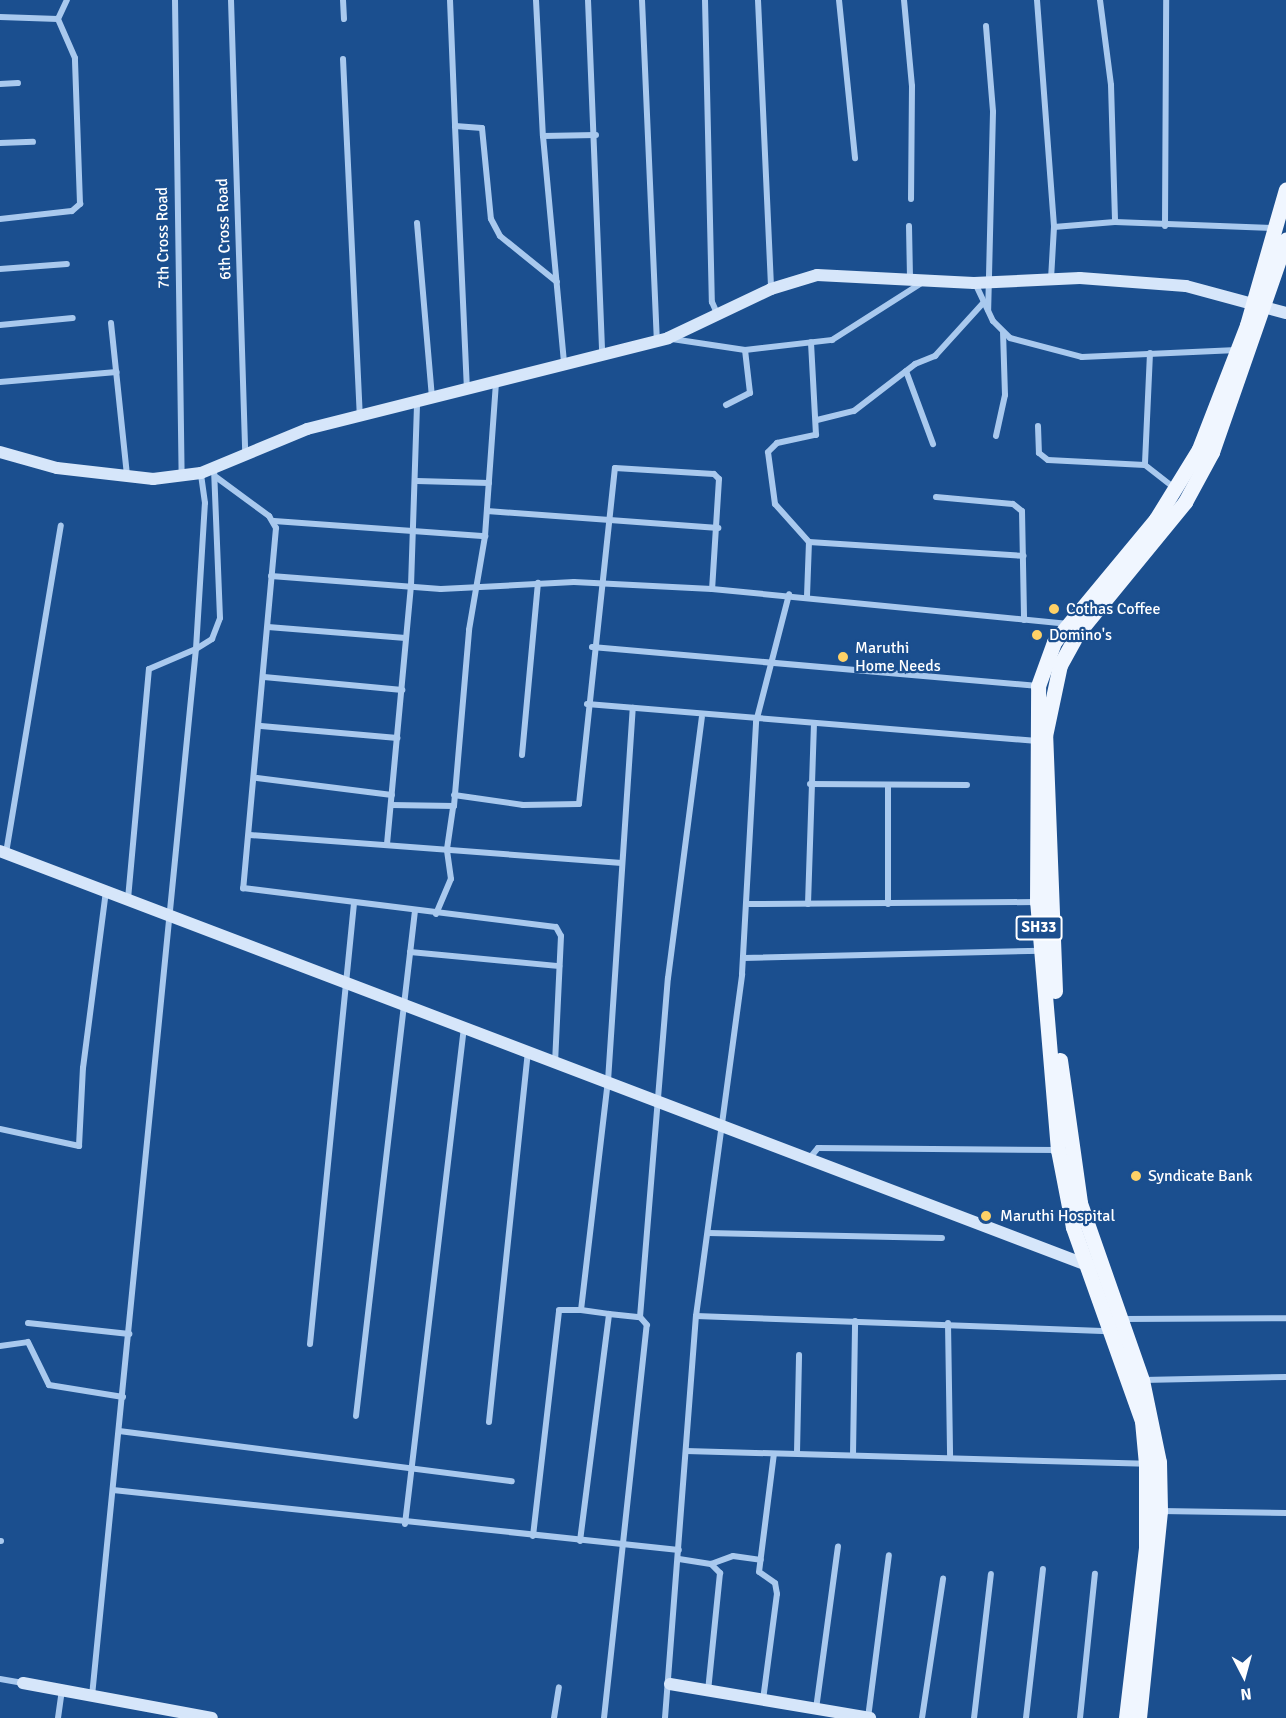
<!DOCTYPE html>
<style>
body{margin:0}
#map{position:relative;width:1286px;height:1718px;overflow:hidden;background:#1b4f8f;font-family:Signika,sans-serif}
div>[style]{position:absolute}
.street>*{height:6px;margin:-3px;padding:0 3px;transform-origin:3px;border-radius:3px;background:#a9c9ee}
.secondary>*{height:12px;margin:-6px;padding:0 6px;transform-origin:6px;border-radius:6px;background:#d6e6fa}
.primary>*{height:15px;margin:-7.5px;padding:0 7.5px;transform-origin:7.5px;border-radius:7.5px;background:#f0f6ff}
.dots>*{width:16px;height:16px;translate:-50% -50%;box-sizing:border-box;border:3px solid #1b4f8f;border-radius:50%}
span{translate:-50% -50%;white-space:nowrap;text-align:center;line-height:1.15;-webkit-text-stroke:4.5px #1b4f8f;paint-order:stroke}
.shield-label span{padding:2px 4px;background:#1b4f8f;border:2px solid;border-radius:4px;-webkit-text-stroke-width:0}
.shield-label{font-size:15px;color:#fff;font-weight:700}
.street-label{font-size:16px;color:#fff}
.poi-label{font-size:16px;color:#fff}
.left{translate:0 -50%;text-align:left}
.north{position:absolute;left:1214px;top:1646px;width:60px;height:60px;-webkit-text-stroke:4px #1b4f8f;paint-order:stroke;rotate:174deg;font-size:16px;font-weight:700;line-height:24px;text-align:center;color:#fff}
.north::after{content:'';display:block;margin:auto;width:21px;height:27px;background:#fff;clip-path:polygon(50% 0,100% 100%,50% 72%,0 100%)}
</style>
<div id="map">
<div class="street">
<div style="left:175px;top:0;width:476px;rotate:89.2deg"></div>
<div style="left:231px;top:0;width:454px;rotate:88.2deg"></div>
<div style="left:343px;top:0;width:19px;rotate:87deg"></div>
<div style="left:450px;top:0;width:126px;rotate:87.7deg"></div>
<div style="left:455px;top:126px;width:27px;rotate:4deg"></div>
<div style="left:482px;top:128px;width:91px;rotate:84.4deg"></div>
<div style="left:491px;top:219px;width:19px;rotate:62deg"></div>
<div style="left:500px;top:236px;width:73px;rotate:38.9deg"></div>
<div style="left:536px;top:0;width:136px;rotate:87.1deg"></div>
<div style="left:543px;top:136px;width:53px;rotate:-1.1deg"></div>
<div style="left:588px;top:0;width:352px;rotate:87.7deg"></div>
<div style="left:642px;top:0;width:340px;rotate:87.5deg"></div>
<div style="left:705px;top:0;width:302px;rotate:88.7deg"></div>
<div style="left:712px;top:302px;width:12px;rotate:66deg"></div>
<div style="left:758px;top:0;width:288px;rotate:87.4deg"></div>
<div style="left:839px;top:0;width:159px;rotate:84.2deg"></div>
<div style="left:904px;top:0;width:86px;rotate:84.7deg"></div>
<div style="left:912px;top:86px;width:113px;rotate:90.5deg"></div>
<div style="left:1037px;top:0;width:228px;rotate:85.7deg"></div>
<div style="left:1054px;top:227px;width:52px;rotate:93.3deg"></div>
<div style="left:1100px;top:0;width:86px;rotate:82.6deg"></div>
<div style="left:1111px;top:85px;width:137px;rotate:88.3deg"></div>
<div style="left:0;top:17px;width:58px;rotate:2deg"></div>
<div style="left:58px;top:19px;width:21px;rotate:-65deg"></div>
<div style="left:986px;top:26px;width:86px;rotate:85.3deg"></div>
<div style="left:993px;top:112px;width:198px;rotate:91.4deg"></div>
<div style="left:343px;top:59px;width:355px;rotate:87.3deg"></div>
<div style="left:0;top:84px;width:18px;rotate:-3deg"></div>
<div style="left:455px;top:126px;width:263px;rotate:87.4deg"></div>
<div style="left:543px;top:136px;width:228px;rotate:84.7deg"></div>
<div style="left:0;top:143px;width:33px;rotate:-2deg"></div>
<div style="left:0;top:219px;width:72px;rotate:-6.3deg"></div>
<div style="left:72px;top:211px;width:11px;rotate:-41deg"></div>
<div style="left:80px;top:204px;width:146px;rotate:-92deg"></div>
<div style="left:75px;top:58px;width:43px;rotate:-113.6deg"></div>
<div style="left:417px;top:223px;width:177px;rotate:85.1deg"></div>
<div style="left:909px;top:226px;width:54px;rotate:88.9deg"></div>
<div style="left:1165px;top:226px;width:226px;rotate:-89.7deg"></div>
<div style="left:1054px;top:227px;width:61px;rotate:-4.7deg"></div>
<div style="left:1115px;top:222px;width:158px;rotate:2.2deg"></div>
<div style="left:0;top:269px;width:67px;rotate:-4.3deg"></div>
<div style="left:975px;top:283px;width:42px;rotate:64.7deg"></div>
<div style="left:993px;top:321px;width:24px;rotate:45deg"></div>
<div style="left:1010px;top:338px;width:74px;rotate:14.8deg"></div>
<div style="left:1082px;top:357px;width:155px;rotate:-2.6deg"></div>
<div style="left:111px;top:323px;width:152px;rotate:84deg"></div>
<div style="left:0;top:325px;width:73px;rotate:-5.5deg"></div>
<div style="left:672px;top:339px;width:74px;rotate:8.6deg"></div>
<div style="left:745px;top:350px;width:88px;rotate:-6.6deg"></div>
<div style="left:832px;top:340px;width:108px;rotate:-32.5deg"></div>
<div style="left:1150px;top:353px;width:112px;rotate:92.6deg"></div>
<div style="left:1145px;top:465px;width:39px;rotate:38deg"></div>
<div style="left:906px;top:371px;width:78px;rotate:69.7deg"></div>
<div style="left:0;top:382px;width:117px;rotate:-4.9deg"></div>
<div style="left:726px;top:405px;width:27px;rotate:-27deg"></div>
<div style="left:750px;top:393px;width:43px;rotate:-96.6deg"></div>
<div style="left:817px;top:420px;width:38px;rotate:-14deg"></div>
<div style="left:854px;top:411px;width:77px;rotate:-37.6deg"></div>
<div style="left:915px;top:364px;width:22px;rotate:-22deg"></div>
<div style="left:935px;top:356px;width:73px;rotate:-47.8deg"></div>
<div style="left:1038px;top:426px;width:27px;rotate:88deg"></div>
<div style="left:1039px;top:453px;width:11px;rotate:38deg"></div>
<div style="left:1048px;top:460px;width:97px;rotate:3deg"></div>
<div style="left:996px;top:436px;width:42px;rotate:-77.6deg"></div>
<div style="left:1005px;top:395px;width:62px;rotate:-91.8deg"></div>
<div style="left:216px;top:477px;width:66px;rotate:36.3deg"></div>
<div style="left:269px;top:516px;width:14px;rotate:60deg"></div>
<div style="left:276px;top:528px;width:362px;rotate:95.2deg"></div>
<div style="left:243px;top:888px;width:315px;rotate:7.1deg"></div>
<div style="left:556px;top:927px;width:10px;rotate:61deg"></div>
<div style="left:561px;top:936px;width:126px;rotate:92.7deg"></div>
<div style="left:417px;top:481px;width:72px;rotate:1.6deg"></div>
<div style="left:936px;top:497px;width:77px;rotate:5.2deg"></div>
<div style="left:1013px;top:504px;width:11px;rotate:38deg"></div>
<div style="left:1022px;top:511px;width:109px;rotate:88.9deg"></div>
<div style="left:487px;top:511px;width:232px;rotate:4.2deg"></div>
<div style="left:274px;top:521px;width:212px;rotate:4.1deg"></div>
<div style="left:809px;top:542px;width:215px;rotate:3.7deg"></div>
<div style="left:271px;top:576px;width:170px;rotate:4.4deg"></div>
<div style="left:441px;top:589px;width:133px;rotate:-3deg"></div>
<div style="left:574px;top:582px;width:138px;rotate:2.9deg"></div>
<div style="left:712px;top:589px;width:356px;rotate:5.6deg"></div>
<div style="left:807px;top:596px;width:54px;rotate:-87.9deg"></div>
<div style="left:809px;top:542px;width:51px;rotate:-131.8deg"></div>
<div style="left:775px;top:504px;width:52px;rotate:-97.7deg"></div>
<div style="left:768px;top:452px;width:13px;rotate:-45deg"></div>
<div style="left:777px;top:443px;width:40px;rotate:-12deg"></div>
<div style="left:816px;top:435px;width:93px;rotate:-93.1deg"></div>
<div style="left:268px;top:627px;width:138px;rotate:4.6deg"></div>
<div style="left:592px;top:647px;width:448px;rotate:5deg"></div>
<div style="left:264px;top:677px;width:139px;rotate:5.4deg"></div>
<div style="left:587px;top:704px;width:449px;rotate:4.7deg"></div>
<div style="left:261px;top:726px;width:137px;rotate:5deg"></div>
<div style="left:522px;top:755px;width:173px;rotate:-84.7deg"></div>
<div style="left:257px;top:778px;width:136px;rotate:7.2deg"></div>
<div style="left:810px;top:784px;width:157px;rotate:0.4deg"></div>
<div style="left:888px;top:785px;width:119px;rotate:90deg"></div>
<div style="left:454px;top:795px;width:70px;rotate:8.2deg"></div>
<div style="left:523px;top:805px;width:56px;rotate:-1deg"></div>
<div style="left:579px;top:804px;width:338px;rotate:-83.9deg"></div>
<div style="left:615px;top:468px;width:99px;rotate:3.5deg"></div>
<div style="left:714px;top:474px;width:7px;rotate:45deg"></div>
<div style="left:719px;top:479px;width:110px;rotate:93.6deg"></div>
<div style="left:391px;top:805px;width:63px;rotate:0.9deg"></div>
<div style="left:454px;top:806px;width:177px;rotate:-85.1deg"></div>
<div style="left:469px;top:630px;width:95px;rotate:-80.3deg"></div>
<div style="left:485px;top:536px;width:154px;rotate:-85.9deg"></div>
<div style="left:250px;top:835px;width:373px;rotate:4.3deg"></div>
<div style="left:387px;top:844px;width:259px;rotate:-84.7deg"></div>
<div style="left:411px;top:586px;width:182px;rotate:-88.1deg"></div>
<div style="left:6px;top:853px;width:332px;rotate:-80.5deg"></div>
<div style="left:128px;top:899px;width:231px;rotate:-84.8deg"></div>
<div style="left:149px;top:669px;width:51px;rotate:-23.1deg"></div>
<div style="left:196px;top:649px;width:146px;rotate:-86.5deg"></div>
<div style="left:205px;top:503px;width:30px;rotate:-98deg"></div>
<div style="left:748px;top:904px;width:288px;rotate:-0.4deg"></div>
<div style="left:808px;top:904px;width:178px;rotate:-88.1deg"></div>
<div style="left:436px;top:914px;width:38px;rotate:-67deg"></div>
<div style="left:451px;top:879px;width:30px;rotate:-98deg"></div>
<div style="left:447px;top:849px;width:41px;rotate:-81.7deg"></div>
<div style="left:410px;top:952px;width:150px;rotate:5.4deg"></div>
<div style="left:744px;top:958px;width:297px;rotate:-1.4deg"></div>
<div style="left:0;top:1129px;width:81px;rotate:12.1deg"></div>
<div style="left:79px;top:1146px;width:78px;rotate:-87.1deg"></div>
<div style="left:83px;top:1068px;width:177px;rotate:-82.6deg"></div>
<div style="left:809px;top:1159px;width:14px;rotate:-51deg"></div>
<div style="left:818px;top:1148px;width:239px;rotate:0.5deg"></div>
<div style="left:708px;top:1233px;width:234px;rotate:1.2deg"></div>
<div style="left:581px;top:1310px;width:28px;rotate:8deg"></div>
<div style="left:696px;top:1316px;width:413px;rotate:2.1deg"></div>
<div style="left:1122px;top:1319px;width:164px;rotate:-0.3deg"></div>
<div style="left:28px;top:1323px;width:102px;rotate:6.2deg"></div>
<div style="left:948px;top:1323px;width:132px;rotate:89.1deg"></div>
<div style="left:310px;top:1344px;width:444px;rotate:-84.3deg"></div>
<div style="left:0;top:1346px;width:28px;rotate:-8deg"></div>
<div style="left:28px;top:1342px;width:48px;rotate:64deg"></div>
<div style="left:49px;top:1385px;width:75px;rotate:9.2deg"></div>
<div style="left:1143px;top:1380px;width:143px;rotate:-1.2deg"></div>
<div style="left:356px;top:1416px;width:508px;rotate:-83.34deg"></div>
<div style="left:489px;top:1422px;width:373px;rotate:-84deg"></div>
<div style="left:119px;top:1431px;width:396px;rotate:7.3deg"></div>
<div style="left:686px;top:1451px;width:460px;rotate:1.6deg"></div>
<div style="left:797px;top:1453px;width:98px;rotate:-88.8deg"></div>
<div style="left:853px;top:1455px;width:134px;rotate:-89.1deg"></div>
<div style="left:113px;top:1490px;width:569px;rotate:6.05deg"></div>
<div style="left:1161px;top:1511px;width:125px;rotate:0.9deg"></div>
<div style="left:405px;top:1524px;width:500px;rotate:-83.23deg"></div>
<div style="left:533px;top:1536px;width:227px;rotate:-83.4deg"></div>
<div style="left:559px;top:1310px;width:22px"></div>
<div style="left:581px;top:1310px;width:231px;rotate:-83.3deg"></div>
<div style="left:608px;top:1081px;width:374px;rotate:-86.2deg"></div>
<div style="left:0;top:1541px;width:1px"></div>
<div style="left:580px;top:1541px;width:229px;rotate:-82.7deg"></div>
<div style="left:609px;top:1314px;width:31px;rotate:6deg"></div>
<div style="left:640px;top:1317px;width:340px;rotate:-85.3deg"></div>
<div style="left:668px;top:978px;width:263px;rotate:-82.6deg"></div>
<div style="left:679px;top:1559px;width:32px;rotate:9deg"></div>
<div style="left:711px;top:1564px;width:13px;rotate:45deg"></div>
<div style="left:720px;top:1573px;width:119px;rotate:95.8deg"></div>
<div style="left:711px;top:1564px;width:23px;rotate:-20deg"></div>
<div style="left:733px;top:1556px;width:28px;rotate:8deg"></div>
<div style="left:0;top:1679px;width:22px;rotate:10deg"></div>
<div style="left:92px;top:1696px;width:1052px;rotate:-84.33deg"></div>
<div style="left:196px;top:649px;width:19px;rotate:-32deg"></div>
<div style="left:212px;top:639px;width:22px;rotate:-69deg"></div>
<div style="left:220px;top:618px;width:149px;rotate:-92.3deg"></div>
<div style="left:763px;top:1700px;width:107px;rotate:-82.5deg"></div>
<div style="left:777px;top:1594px;width:11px;rotate:-100deg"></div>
<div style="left:775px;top:1583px;width:19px;rotate:-145deg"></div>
<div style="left:759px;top:1572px;width:119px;rotate:-82.8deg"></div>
<div style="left:816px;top:1709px;width:164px;rotate:-82.3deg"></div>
<div style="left:58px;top:1718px;width:28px;rotate:-82deg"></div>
<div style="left:554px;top:1718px;width:31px;rotate:-81deg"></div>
<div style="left:604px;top:1718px;width:395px;rotate:-83.8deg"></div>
<div style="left:647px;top:1325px;width:11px;rotate:-131deg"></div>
<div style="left:665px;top:1718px;width:403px;rotate:-85.6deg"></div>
<div style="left:696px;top:1316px;width:345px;rotate:-82.3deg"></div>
<div style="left:742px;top:974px;width:252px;rotate:-86.8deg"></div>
<div style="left:756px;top:722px;width:132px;rotate:-75.5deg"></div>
<div style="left:868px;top:1718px;width:164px;rotate:-82.7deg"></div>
<div style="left:922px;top:1718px;width:141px;rotate:-81.4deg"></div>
<div style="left:974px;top:1718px;width:145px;rotate:-83.3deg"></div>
<div style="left:1026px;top:1718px;width:150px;rotate:-83.5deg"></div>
<div style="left:1080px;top:1718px;width:145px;rotate:-84.1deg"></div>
</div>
<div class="secondary">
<div style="left:0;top:452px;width:59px;rotate:15.7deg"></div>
<div style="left:57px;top:468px;width:97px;rotate:6.5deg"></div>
<div style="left:153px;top:479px;width:48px;rotate:-7.1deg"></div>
<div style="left:201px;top:473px;width:115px;rotate:-22.5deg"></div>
<div style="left:307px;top:429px;width:372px;rotate:-14.1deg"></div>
<div style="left:668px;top:338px;width:114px;rotate:-25.4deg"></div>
<div style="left:771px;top:289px;width:48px;rotate:-16.9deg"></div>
<div style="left:817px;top:275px;width:157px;rotate:2.9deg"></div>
<div style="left:974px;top:283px;width:106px;rotate:-2.7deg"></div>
<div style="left:1080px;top:278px;width:106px;rotate:4.3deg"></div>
<div style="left:1186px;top:286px;width:104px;rotate:15.1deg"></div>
<div style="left:0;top:851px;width:1169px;rotate:20.85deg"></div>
<div style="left:23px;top:1683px;width:192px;rotate:10.5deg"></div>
<div style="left:670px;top:1684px;width:203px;rotate:9.6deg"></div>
</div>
<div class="primary">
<div style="left:1055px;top:991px;width:255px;rotate:-92.2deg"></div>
<div style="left:1045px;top:736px;width:73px;rotate:-78.1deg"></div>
<div style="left:1060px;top:665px;width:35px;rotate:-61deg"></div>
<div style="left:1077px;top:634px;width:171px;rotate:-50.7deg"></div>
<div style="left:1185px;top:502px;width:57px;rotate:-61.6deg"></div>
<div style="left:1212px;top:452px;width:225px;rotate:-70.8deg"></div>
<div style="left:1060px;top:1060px;width:144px;rotate:82deg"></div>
<div style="left:1080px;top:1203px;width:188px;rotate:70.7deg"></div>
<div style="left:1142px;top:1380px;width:84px;rotate:78.3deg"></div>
<div style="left:1159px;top:1462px;width:49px;rotate:88.8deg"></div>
<div style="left:1160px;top:1511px;width:208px;rotate:95.8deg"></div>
<div style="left:1126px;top:1718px;width:172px;rotate:-83.3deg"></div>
<div style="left:1146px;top:1547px;width:83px;rotate:-90deg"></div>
<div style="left:1146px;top:1464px;width:43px;rotate:-95.3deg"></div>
<div style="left:1142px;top:1421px;width:206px;rotate:-109.6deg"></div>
<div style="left:1073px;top:1227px;width:78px;rotate:-101deg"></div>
<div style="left:1058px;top:1150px;width:249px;rotate:-94.8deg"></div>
<div style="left:1037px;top:902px;width:216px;rotate:-89.7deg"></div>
<div style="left:1038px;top:686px;width:47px;rotate:-70deg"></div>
<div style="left:1054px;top:642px;width:160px;rotate:-50.3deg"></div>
<div style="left:1156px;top:519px;width:82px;rotate:-58.4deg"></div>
<div style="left:1199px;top:449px;width:133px;rotate:-68.8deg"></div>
<div style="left:1247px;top:325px;width:141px;rotate:-74deg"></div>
</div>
<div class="dots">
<div style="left:1054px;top:609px;background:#ffd166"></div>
<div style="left:1037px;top:635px;background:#ffd166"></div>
<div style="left:843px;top:657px;background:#ffd166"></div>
<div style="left:1136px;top:1176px;background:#ffd166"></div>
<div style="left:986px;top:1216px;background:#ffd166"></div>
</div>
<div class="shield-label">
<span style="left:1039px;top:928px">SH33</span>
</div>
<div class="street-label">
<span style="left:224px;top:229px;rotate:-92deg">6th Cross Road</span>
<span style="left:163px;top:238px;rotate:-91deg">7th Cross Road</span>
</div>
<div class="poi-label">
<span class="left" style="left:1066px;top:609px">Cothas Coffee</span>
<span class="left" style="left:1049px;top:635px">Domino's</span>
<span class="left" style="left:855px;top:657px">Maruthi<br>Home Needs</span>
<span class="left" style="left:1148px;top:1176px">Syndicate Bank</span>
<span class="left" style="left:1000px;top:1216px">Maruthi Hospital</span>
</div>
<div class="north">N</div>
</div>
